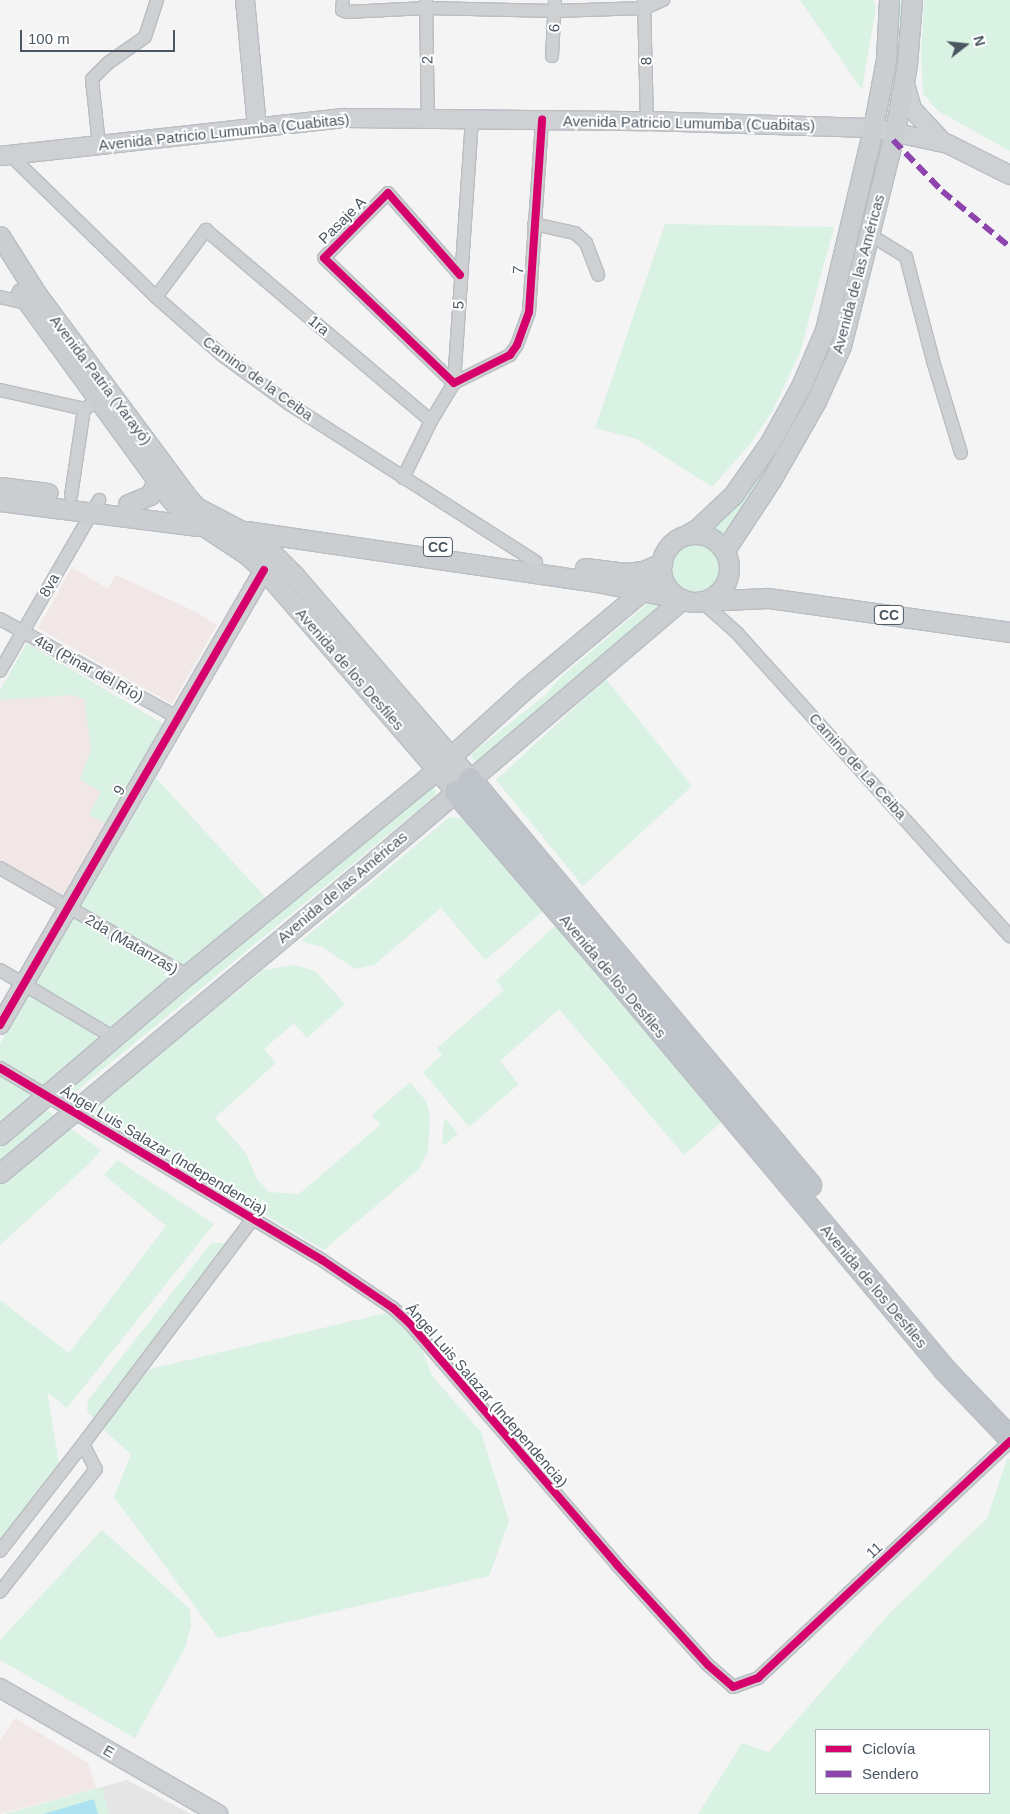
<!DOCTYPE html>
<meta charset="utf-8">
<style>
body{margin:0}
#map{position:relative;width:1010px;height:1814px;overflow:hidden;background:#f4f4f4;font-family:Helvetica,sans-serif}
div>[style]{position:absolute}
.education>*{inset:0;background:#e6e5e6}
.medical>*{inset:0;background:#f1e7e6}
.green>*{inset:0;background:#d9f2e3}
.round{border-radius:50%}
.water>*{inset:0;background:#aee2f0}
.roads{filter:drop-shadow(1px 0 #b9bec3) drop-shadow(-1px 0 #b9bec3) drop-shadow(0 1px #b9bec3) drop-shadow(0 -1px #b9bec3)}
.street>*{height:12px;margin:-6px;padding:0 6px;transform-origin:6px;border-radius:6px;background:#ced0d2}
.secondary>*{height:18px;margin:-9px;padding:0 9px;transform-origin:9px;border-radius:9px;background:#ced0d4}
.primary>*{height:19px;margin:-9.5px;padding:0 9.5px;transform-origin:9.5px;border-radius:9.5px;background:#caced1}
.primary>.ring{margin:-9.5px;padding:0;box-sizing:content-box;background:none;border:19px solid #caced1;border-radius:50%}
.highway>*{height:22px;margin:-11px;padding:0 11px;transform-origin:11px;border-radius:11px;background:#bec4c9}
.quiet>*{height:6px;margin-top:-3px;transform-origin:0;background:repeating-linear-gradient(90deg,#8e44ad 0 12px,transparent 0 18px)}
.cycleway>*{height:8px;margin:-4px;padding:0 4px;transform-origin:4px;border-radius:4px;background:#d6006c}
span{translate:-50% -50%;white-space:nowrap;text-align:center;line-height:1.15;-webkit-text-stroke:4px #fff;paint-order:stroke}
.shield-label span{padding:1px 4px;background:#fff;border:1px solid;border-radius:4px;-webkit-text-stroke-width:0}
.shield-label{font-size:14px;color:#4a5661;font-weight:700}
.street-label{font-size:15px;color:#4a5661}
.legend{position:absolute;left:815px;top:1729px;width:175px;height:65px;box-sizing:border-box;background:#fff;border:1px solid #b7bbc0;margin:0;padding:6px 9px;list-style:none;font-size:15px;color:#4a5661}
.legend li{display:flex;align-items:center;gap:10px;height:25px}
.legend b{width:25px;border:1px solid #b7bbc0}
.north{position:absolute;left:940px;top:20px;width:50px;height:50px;-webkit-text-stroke:4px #fff;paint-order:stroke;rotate:74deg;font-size:14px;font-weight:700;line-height:20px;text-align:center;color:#4a5661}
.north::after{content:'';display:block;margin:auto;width:18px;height:22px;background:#4a5661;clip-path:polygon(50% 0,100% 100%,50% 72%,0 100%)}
.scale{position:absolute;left:20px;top:30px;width:155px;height:22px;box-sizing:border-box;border:2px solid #4a5661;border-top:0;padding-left:6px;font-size:15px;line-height:18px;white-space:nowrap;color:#4a5661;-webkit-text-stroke:4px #fff;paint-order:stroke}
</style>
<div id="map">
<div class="education">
<div style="clip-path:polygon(127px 1780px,191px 1814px,5px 1814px)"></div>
</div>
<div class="medical">
<div style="clip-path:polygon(72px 567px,108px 589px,116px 575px,192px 610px,217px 625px,172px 704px,38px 628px)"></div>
<div style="clip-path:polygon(27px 643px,165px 725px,63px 899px,0 862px,0 690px)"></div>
<div style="clip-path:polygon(15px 1718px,88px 1763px,96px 1788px,0 1814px,0 1741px)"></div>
</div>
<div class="green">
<div style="clip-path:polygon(800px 0,873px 0,876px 7px,862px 90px)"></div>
<div style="clip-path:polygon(896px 0,905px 0,891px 125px,882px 123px)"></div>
<div style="clip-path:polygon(924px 0,1010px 0,1010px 151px,938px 111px,923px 94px,921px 52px)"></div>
<div style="clip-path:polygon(879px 136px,887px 137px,834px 343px,810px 396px,725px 539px,719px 531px,708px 531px,788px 427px)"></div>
<div style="clip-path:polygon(665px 224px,834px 227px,800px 352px,773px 410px,750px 444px,712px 487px,637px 439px,595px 428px)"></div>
<div class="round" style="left:670px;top:542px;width:52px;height:52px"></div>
<div style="clip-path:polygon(648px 603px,663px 607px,476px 762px,470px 755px,544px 696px,560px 678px)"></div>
<div style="clip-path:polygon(27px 643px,165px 725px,107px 824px,89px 815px,101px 792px,80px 780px,91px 749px,84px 699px,72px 695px,0 700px,0 690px)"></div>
<div style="clip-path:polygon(606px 679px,692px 786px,583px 886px,496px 780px)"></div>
<div style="clip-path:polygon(156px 778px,268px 900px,0 1126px,0 1044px)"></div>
<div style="clip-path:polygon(432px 786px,436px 791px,435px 796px,75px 1092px,72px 1093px,69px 1090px,68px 1085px)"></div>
<div style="clip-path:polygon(450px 817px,468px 818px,545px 910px,485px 960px,441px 908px,374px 965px,355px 969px,322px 947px,301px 941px)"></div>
<div style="clip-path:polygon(557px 924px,725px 1119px,684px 1155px,559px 1009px,500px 1061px,519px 1084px,469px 1127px,423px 1072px,442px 1055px,437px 1048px,504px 990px,496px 981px)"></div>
<div style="clip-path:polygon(296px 965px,315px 971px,345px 1004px,307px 1038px,294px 1023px,264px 1049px,276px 1063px,215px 1118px,246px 1153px,257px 1179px,269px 1192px,299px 1194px,380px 1125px,372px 1115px,410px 1082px,426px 1101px,430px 1117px,428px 1152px,419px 1169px,324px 1250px,94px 1114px,95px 1108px,263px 970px)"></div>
<div style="clip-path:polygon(47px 1110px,51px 1112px,53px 1118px,0 1164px,0 1147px,43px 1111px)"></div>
<div style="clip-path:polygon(444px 1120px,448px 1121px,458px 1134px,444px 1145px,442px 1144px)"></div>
<div style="clip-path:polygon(68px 1127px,101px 1150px,90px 1163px,0 1245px,0 1183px)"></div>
<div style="clip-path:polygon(117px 1160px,214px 1224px,67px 1408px,47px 1392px,59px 1464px,0 1542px,0 1300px,69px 1353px,166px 1226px,104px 1175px)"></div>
<div style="clip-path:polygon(211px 1243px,228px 1243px,96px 1419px,87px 1412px,88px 1400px)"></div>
<div style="clip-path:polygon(390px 1312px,420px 1343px,432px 1376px,481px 1432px,509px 1521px,489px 1576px,218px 1638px,114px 1497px,131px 1454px,100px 1427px,150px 1369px)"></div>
<div style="clip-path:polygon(evenodd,1007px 1459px,1010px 1459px,1010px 1814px,698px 1814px,742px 1743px,769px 1752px,888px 1615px,987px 1518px,1007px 1459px,989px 1730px,989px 1793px,816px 1793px,816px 1730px,989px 1730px)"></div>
<div style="clip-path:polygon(102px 1530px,190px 1609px,191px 1626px,185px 1648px,135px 1738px,0 1660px,0 1640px)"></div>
<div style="clip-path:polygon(102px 1787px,109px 1814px,5px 1814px)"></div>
</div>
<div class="water">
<div style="clip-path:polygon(94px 1799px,98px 1814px,43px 1814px)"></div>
</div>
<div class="roads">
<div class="street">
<div style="left:343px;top:0;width:10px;rotate:96deg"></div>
<div style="left:342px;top:10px;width:5px;rotate:22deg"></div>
<div style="left:347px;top:12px;width:79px;rotate:-2.9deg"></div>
<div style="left:426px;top:8px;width:129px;rotate:1.3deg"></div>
<div style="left:555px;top:11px;width:90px;rotate:-1.9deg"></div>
<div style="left:645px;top:8px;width:20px;rotate:-24deg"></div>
<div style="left:426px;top:0;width:121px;rotate:89.1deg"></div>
<div style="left:644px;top:1px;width:120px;rotate:88.6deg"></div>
<div style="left:552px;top:56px;width:56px;rotate:-86.9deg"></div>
<div style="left:99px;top:145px;width:66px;rotate:-96.1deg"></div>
<div style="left:92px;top:79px;width:23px;rotate:-45deg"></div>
<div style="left:108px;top:63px;width:45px;rotate:-35.1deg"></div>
<div style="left:145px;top:37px;width:39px;rotate:-72deg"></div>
<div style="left:10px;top:155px;width:204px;rotate:44.2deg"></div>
<div style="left:156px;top:297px;width:89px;rotate:41.4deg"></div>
<div style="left:223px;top:356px;width:82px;rotate:36deg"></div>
<div style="left:289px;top:404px;width:293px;rotate:32.6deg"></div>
<div style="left:534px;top:224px;width:42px;rotate:12.4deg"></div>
<div style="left:575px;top:233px;width:15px;rotate:42deg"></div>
<div style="left:586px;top:243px;width:34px;rotate:69deg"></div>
<div style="left:869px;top:234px;width:44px;rotate:31.9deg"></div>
<div style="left:906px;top:257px;width:107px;rotate:75.4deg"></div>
<div style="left:933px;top:361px;width:96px;rotate:73.1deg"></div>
<div style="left:460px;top:275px;width:109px;rotate:-131.3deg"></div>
<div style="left:388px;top:193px;width:91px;rotate:134.6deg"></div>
<div style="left:324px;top:258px;width:180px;rotate:43.9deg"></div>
<div style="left:454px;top:383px;width:63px;rotate:-26.6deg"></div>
<div style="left:510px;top:355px;width:12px;rotate:-55deg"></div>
<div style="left:517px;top:345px;width:35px;rotate:-70deg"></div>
<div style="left:529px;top:312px;width:193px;rotate:-86.1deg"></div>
<div style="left:0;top:297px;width:28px;rotate:13deg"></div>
<div style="left:156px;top:297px;width:84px;rotate:-53.3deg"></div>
<div style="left:206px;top:230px;width:295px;rotate:40.3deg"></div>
<div style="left:0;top:390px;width:86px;rotate:12.7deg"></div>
<div style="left:84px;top:409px;width:16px;rotate:-30deg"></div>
<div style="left:403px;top:478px;width:64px;rotate:-63.8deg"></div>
<div style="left:431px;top:421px;width:44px;rotate:-58.8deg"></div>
<div style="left:454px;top:383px;width:264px;rotate:-86.1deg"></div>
<div style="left:71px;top:496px;width:88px;rotate:-81.5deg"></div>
<div style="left:701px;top:601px;width:48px;rotate:41.6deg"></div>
<div style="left:737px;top:633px;width:408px;rotate:48deg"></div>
<div style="left:0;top:619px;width:202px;rotate:29deg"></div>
<div style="left:0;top:671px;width:198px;rotate:-59.9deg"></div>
<div style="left:0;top:868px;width:215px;rotate:29.8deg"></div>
<div style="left:0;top:970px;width:131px;rotate:30.7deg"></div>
<div style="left:0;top:1068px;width:375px;rotate:30.8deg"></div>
<div style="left:322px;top:1260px;width:86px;rotate:34.1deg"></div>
<div style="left:393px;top:1308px;width:23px;rotate:43deg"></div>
<div style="left:410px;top:1324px;width:318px;rotate:49.3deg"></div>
<div style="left:617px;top:1565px;width:135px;rotate:47.7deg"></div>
<div style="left:708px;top:1665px;width:33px;rotate:41deg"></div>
<div style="left:733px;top:1687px;width:27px;rotate:-20deg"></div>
<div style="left:758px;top:1678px;width:346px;rotate:-43.2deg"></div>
<div style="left:83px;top:1444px;width:281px;rotate:-53deg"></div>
<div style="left:0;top:1551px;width:135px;rotate:-52.2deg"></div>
<div style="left:83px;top:1444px;width:28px;rotate:63deg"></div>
<div style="left:96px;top:1469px;width:156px;rotate:128deg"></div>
</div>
<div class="secondary">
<div style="left:245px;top:0;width:127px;rotate:84.6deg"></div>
<div style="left:905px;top:84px;width:26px;rotate:74deg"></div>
<div style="left:912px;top:109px;width:44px;rotate:46.8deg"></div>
<div style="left:0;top:156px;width:346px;rotate:-6.3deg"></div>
<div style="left:344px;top:118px;width:303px;rotate:0.6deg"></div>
<div style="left:647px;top:121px;width:226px;rotate:1.8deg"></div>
<div style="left:873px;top:128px;width:77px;rotate:12deg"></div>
<div style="left:948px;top:144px;width:69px;rotate:26.6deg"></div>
<div style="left:0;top:1025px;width:526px;rotate:-59.88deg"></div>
<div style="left:0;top:1688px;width:252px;rotate:30deg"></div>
</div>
<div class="primary">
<div style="left:0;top:236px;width:71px;rotate:57.7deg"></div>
<div style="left:38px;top:296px;width:253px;rotate:53.4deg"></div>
<div style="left:189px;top:499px;width:11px;rotate:49deg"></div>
<div style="left:196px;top:507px;width:52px;rotate:27.6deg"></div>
<div style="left:242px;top:531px;width:29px;rotate:34deg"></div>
<div style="left:266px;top:547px;width:40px;rotate:45deg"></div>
<div style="left:294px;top:575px;width:269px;rotate:49.2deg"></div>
<div style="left:21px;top:293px;width:252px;rotate:54deg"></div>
<div style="left:169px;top:497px;width:18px;rotate:49deg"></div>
<div style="left:181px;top:511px;width:78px;rotate:33.5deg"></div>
<div style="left:246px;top:554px;width:24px;rotate:42deg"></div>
<div style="left:264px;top:570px;width:294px;rotate:49.1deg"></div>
<div style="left:0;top:487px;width:48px;rotate:7.1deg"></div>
<div style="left:0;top:501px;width:200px;rotate:7.2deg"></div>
<div style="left:128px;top:504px;width:24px;rotate:-22deg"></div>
<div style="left:150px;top:495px;width:16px;rotate:-63deg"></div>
<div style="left:246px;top:531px;width:360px;rotate:8.3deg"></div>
<div style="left:602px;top:583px;width:82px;rotate:11.3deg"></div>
<div class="ring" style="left:661px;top:534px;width:49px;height:49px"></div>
<div style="left:686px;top:535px;width:13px;rotate:-29deg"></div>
<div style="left:697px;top:529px;width:50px;rotate:-43.4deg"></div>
<div style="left:733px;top:495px;width:62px;rotate:-54.8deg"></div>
<div style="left:769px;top:444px;width:66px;rotate:-61.1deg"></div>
<div style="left:801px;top:386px;width:61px;rotate:-66.8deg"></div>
<div style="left:825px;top:330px;width:208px;rotate:-76.6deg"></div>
<div style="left:873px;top:128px;width:70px;rotate:-79.3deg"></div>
<div style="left:886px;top:59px;width:59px;rotate:-87.1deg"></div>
<div style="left:725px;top:550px;width:84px;rotate:-56.7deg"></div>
<div style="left:771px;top:480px;width:91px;rotate:-60.3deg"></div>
<div style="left:816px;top:401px;width:60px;rotate:-65.6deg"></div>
<div style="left:841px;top:346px;width:222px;rotate:-75.9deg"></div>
<div style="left:895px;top:131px;width:67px;rotate:-79.7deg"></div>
<div style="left:907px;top:65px;width:65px;rotate:-85.6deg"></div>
<div style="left:585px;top:568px;width:41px;rotate:7deg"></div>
<div style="left:626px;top:573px;width:17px;rotate:-7deg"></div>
<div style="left:643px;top:571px;width:21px;rotate:-23deg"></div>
<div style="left:701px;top:601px;width:67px;rotate:-2.6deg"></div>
<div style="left:768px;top:598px;width:244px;rotate:8deg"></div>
<div style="left:0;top:1135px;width:246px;rotate:-40.6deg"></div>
<div style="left:187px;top:975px;width:310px;rotate:-39.4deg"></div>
<div style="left:427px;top:778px;width:132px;rotate:-42.2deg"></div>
<div style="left:525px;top:689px;width:151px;rotate:-39.9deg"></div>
<div style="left:641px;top:592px;width:36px;rotate:-54deg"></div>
<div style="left:0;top:1173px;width:464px;rotate:-39.8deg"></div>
<div style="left:357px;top:876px;width:427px;rotate:-40.4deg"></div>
</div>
<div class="highway">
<div style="left:470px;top:779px;width:530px;rotate:50.06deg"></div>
<div style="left:456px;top:792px;width:272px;rotate:49.3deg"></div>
<div style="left:633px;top:998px;width:486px;rotate:50deg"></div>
<div style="left:945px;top:1370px;width:94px;rotate:46.3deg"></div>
</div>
</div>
<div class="quiet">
<div style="left:893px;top:140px;width:71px;rotate:46.1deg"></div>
<div style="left:942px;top:191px;width:88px;rotate:39.5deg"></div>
</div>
<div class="cycleway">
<div style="left:460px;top:275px;width:109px;rotate:-131.3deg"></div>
<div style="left:388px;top:193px;width:91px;rotate:134.6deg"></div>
<div style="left:324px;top:258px;width:180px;rotate:43.9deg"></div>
<div style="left:454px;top:383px;width:63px;rotate:-26.6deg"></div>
<div style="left:510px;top:355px;width:12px;rotate:-55deg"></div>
<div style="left:517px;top:345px;width:35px;rotate:-70deg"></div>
<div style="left:529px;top:312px;width:193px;rotate:-86.1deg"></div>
<div style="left:0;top:1025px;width:526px;rotate:-59.88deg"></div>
<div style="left:0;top:1068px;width:375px;rotate:30.8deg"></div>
<div style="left:322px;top:1260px;width:86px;rotate:34.1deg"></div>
<div style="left:393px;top:1308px;width:23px;rotate:43deg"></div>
<div style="left:410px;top:1324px;width:318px;rotate:49.3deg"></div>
<div style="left:617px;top:1565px;width:135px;rotate:47.7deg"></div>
<div style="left:708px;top:1665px;width:33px;rotate:41deg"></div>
<div style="left:733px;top:1687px;width:27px;rotate:-20deg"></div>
<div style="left:758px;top:1678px;width:346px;rotate:-43.2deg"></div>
</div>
<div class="shield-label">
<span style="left:438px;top:547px">CC</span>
<span style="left:889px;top:615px">CC</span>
</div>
<div class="street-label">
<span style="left:554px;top:28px;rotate:-86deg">6</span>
<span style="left:427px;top:60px;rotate:-91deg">2</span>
<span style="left:646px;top:61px;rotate:-92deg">8</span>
<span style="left:689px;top:123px;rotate:1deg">Avenida Patricio Lumumba (Cuabitas)</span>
<span style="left:224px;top:132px;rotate:-6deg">Avenida Patricio Lumumba (Cuabitas)</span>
<span style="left:342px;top:220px;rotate:-45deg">Pasaje A</span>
<span style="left:518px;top:270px;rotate:-86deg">7</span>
<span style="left:858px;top:274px;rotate:-75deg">Avenida de las Américas</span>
<span style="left:458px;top:305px;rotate:-87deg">5</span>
<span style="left:319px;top:325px;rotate:40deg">1ra</span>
<span style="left:258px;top:378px;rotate:36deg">Camino de la Ceiba</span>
<span style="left:101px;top:380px;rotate:53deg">Avenida Patria (Yarayó)</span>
<span style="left:49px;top:585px;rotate:-60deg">8va</span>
<span style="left:89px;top:668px;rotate:29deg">4ta (Pinar del Río)</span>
<span style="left:350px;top:669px;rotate:49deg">Avenida de los Desfiles</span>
<span style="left:858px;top:766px;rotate:48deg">Camino de La Ceiba</span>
<span style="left:119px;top:790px;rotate:-60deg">9</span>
<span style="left:342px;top:887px;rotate:-40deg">Avenida de las Américas</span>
<span style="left:132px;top:944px;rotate:30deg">2da (Matanzas)</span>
<span style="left:613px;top:976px;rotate:50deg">Avenida de los Desfiles</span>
<span style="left:164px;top:1150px;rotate:31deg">Ángel Luis Salazar (Independencia)</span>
<span style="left:874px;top:1286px;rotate:50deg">Avenida de los Desfiles</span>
<span style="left:487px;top:1395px;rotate:49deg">Ángel Luis Salazar (Independencia)</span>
<span style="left:874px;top:1550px;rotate:-43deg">11</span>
<span style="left:109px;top:1751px;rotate:30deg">E</span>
</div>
<ul class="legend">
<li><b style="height:6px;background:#d6006c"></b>Ciclovía</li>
<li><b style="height:6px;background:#8e44ad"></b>Sendero</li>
</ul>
<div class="north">N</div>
<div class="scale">100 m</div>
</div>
